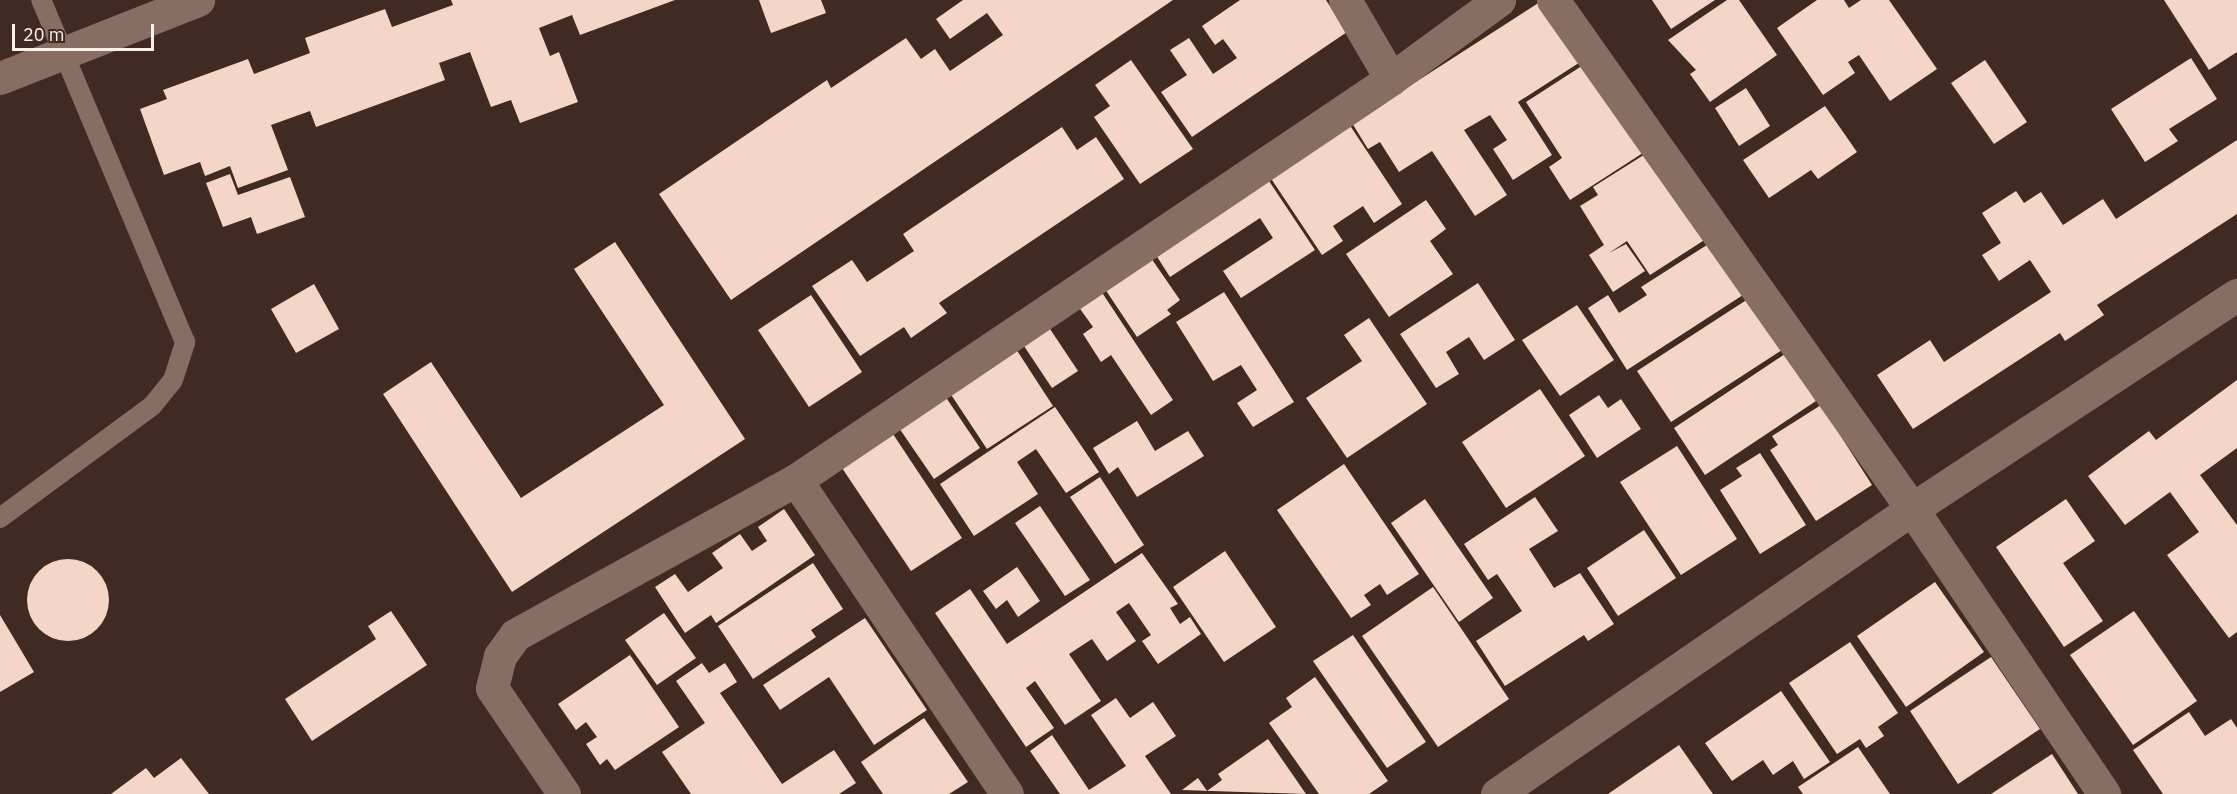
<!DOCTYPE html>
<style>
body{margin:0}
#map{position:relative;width:2237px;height:794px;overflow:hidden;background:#412a21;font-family:"IBM Plex Sans",sans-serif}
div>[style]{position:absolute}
.building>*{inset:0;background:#f6d5c9}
.round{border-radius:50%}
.service>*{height:20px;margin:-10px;padding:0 10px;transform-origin:10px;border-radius:10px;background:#876d62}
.minor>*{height:33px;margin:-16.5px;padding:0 16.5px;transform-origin:16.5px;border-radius:16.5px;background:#876d62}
span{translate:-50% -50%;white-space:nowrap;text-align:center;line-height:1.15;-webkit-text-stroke:6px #412a21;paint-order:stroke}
.scale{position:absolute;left:12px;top:24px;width:142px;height:27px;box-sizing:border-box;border:3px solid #fef1ec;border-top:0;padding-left:8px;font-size:18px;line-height:21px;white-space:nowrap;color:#fef1ec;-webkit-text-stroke:4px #412a21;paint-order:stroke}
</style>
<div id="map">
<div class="building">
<div style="clip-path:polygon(451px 0,675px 0,580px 35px,572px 15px,539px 28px,550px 56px,559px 52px,578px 102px,520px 123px,511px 100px,491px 107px,470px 52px,439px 63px,445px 80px,316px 127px,310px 111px,271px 125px,288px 170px,238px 188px,230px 166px,205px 176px,200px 162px,164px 175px,140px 109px,167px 99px,163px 90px,248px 59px,254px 74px,310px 53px,305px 38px,385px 9px,392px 27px,453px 5px)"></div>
<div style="clip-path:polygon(759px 0,821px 0,826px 13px,771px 33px)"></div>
<div style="clip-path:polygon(963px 0,1173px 0,731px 300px,659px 194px,827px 80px,831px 88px,906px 38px,921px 59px,935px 49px,950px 71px,1003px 35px,987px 13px,950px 39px,936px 19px)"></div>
<div style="clip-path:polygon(1240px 0,1326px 0,1347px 32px,1192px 137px,1161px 92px,1187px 75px,1170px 50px,1189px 38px,1213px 74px,1237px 58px,1223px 39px,1215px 45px,1202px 26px)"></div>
<div style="clip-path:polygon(1543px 0,1588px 57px,1518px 102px,1552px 155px,1513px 180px,1493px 149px,1507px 140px,1490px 115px,1464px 130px,1507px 195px,1475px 216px,1432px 151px,1399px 172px,1380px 142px,1368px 149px,1352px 123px)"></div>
<div style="clip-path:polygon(1652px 0,1715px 0,1671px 29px)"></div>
<div style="clip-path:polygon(1727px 0,1739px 0,1777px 55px,1710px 102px,1690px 74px,1696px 70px,1668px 40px)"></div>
<div style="clip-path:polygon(1817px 0,1844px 0,1849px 8px,1861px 0,1889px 0,1937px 69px,1890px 101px,1859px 55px,1848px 62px,1855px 73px,1823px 95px,1777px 28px)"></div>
<div style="clip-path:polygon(2164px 0,2237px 0,2237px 52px,2209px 70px)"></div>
<div style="clip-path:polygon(2191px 58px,2217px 99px,2169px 129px,2178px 141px,2145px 162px,2111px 109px)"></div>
<div style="clip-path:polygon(1131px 60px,1193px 149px,1140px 184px,1094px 117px,1110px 106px,1095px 85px)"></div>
<div style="clip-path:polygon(1591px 60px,1649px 149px,1570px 200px,1549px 167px,1562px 158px,1526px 102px)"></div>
<div style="clip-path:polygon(1985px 60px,2027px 122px,1994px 144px,1951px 83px)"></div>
<div style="clip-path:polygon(1746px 88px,1770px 126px,1739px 146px,1715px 108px)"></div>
<div style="clip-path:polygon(1825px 106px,1857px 152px,1818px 179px,1811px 170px,1769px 198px,1743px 160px)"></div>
<div style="clip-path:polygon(1349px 124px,1402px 204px,1374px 223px,1363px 206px,1333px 226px,1343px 241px,1322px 255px,1270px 177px)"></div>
<div style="clip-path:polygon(1062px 127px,1077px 150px,1096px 137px,1124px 179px,939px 303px,947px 313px,911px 338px,904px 327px,860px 356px,812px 286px,852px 260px,867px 282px,914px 251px,903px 234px)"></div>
<div style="clip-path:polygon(2237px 140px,2237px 214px,2097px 305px,2104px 315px,2065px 341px,2060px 333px,1913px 429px,1877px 375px,1930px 340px,1944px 362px,2051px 292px,2030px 260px,1999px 281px,1982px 255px,2001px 243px,1982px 213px,2016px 191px,2024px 203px,2041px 192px,2063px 225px,2103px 199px,2116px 219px)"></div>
<div style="clip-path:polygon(1650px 151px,1706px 239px,1650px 275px,1627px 241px,1609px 253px,1626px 244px,1645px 271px,1613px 292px,1589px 255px,1604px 245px,1580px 206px,1598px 195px,1593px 187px)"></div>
<div style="clip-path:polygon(230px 174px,238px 195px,290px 177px,305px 217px,257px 234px,251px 217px,223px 227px,206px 183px)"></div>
<div style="clip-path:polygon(1267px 178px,1315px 250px,1241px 298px,1223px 271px,1273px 238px,1260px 218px,1170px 277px,1154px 252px)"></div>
<div style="clip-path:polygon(1426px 200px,1446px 229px,1430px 241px,1453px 274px,1389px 317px,1346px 254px)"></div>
<div style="clip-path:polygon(615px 242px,745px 439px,512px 592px,383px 394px,431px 362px,521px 498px,664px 405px,574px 269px)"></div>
<div style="clip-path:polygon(1710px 243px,1743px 295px,1627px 370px,1588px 308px,1608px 295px,1619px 313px,1647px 295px,1641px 287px)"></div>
<div style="clip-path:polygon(1151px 258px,1180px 300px,1167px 310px,1171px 314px,1137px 337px,1105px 289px)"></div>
<div style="clip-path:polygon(1478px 283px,1515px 340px,1484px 360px,1469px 337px,1446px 352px,1459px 374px,1436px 388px,1400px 334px)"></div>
<div style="clip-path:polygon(314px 284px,339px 329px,296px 353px,271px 309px)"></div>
<div style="clip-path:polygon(1101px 291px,1173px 400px,1151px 415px,1111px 355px,1101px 362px,1083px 334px,1093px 327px,1078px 306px)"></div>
<div style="clip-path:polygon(1224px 292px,1294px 402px,1253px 427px,1237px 403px,1257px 390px,1241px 365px,1213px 381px,1176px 322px)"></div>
<div style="clip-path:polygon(811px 295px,862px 372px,809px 407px,758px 330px)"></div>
<div style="clip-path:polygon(1748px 299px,1782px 350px,1671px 422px,1637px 371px)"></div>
<div style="clip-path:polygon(1577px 305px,1614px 360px,1560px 396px,1522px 340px)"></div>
<div style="clip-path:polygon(1369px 318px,1427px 404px,1347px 458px,1306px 398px,1362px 361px,1344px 335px)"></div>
<div style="clip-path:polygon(1048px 326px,1078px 371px,1052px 388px,1022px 343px)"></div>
<div style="clip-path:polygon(1014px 346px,1053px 406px,987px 449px,948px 390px)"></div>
<div style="clip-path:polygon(1785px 354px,1816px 401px,1705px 475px,1674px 428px)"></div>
<div style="clip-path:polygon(2237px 380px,2237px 448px,2200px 475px,2237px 525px,2237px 632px,2229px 638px,2167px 555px,2199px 532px,2170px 492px,2125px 525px,2088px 476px,2149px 431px,2156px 440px)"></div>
<div style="clip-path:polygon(1540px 389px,1585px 456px,1506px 508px,1462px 442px)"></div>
<div style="clip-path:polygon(943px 393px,980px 448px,934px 479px,897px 425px)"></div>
<div style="clip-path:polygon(1599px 395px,1608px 408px,1621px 399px,1641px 429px,1597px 458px,1569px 415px)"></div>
<div style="clip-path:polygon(1821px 405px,1872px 485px,1816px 521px,1770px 450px,1778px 445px,1772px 436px)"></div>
<div style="clip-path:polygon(1055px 407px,1099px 472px,1066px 493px,1036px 449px,1017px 462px,1038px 494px,974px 536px,940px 484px)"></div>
<div style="clip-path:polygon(1137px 421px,1155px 451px,1188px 431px,1204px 456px,1137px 497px,1118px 467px,1109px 474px,1093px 448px)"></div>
<div style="clip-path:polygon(889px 428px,962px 538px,911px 571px,838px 462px)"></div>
<div style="clip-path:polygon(1677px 446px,1737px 539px,1681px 575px,1620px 482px)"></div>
<div style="clip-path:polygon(1760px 453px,1806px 525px,1760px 554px,1720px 490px,1742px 476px,1736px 468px)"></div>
<div style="clip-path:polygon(1344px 464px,1419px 574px,1387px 595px,1380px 584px,1364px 595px,1371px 605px,1351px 618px,1277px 510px)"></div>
<div style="clip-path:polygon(1100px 477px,1144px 545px,1115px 564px,1070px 497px)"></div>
<div style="clip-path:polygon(1535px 497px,1558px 531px,1529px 549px,1554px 588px,1580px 573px,1614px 624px,1588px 641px,1584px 635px,1505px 686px,1476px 641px,1522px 611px,1497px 574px,1488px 580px,1464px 544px)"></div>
<div style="clip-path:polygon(1425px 499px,1493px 598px,1459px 622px,1391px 523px)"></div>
<div style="clip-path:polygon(2066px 499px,2095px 541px,2063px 563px,2103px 621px,2064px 647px,1996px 547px)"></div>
<div style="clip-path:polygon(1040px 506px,1090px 580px,1065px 596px,1015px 523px)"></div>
<div style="clip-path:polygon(784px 509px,815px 555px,716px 623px,711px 615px,685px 633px,655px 587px,675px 574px,688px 592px,723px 568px,712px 553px,740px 534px,752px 551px,767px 541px,758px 527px)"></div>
<div style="clip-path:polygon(1644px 530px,1676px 578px,1618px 616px,1587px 568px)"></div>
<div style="clip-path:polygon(1225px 551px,1276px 627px,1224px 662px,1173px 587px)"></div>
<div style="clip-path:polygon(1142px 553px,1178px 604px,1170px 608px,1180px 624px,1190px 617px,1201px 634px,1158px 664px,1142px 641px,1151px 635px,1129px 603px,1116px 612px,1136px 641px,1107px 661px,1092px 639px,1069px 654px,1101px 701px,1065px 725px,1035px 681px,1026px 688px,1054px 728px,1026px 747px,935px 613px,970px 589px,1007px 644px)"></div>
<div class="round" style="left:27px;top:559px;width:82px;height:82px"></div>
<div style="clip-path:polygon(813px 563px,843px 609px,811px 630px,816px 637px,753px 679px,718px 626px)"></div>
<div style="clip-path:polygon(1017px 567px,1040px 601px,1018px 617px,1007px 600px,996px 609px,983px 591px)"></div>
<div style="clip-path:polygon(1935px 582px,1984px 652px,1906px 707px,1857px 636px)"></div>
<div style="clip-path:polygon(1433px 587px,1509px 699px,1438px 747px,1362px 636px)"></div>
<div style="clip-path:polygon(391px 611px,427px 665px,312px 741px,285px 699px,376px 639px,368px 626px)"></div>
<div style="clip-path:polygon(2134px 611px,2197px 701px,2133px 745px,2070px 655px)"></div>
<div style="clip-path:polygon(664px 613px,696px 658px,657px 685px,625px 640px)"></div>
<div style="clip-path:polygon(0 615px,34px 672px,0 692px)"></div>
<div style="clip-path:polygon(865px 618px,927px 710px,874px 745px,829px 677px,780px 710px,763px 685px)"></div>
<div style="clip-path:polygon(1353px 635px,1426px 742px,1387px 768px,1313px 661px)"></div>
<div style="clip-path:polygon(1850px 642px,1898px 713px,1878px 727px,1884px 736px,1866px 748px,1860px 739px,1837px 754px,1789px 683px)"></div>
<div style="clip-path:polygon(630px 655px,679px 727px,615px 770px,607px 759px,600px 765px,586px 744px,597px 737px,586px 722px,576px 730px,558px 704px)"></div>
<div style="clip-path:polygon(1991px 657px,2040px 729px,1958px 784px,1910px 711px)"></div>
<div style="clip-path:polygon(702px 663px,709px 673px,725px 663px,737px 682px,720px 693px,782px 784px,834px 750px,856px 783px,839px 794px,691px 794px,662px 752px,705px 723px,676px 681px)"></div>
<div style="clip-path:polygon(1315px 677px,1388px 781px,1369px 794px,1319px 794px,1269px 723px,1292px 707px,1286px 698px)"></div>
<div style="clip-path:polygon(1781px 691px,1830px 762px,1804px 779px,1793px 761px,1773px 775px,1763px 760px,1732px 781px,1705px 743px)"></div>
<div style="clip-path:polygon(1116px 698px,1130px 718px,1153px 702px,1176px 736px,1145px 756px,1171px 794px,1060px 794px,1030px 751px,1052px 735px,1089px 790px,1126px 766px,1091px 715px)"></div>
<div style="clip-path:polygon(2189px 712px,2205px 736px,2231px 719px,2237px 728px,2237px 794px,2163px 794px,2133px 750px)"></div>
<div style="clip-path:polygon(924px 718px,968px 782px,949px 794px,883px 794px,861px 762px)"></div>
<div style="clip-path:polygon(1268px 739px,1306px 794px,1182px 790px,1198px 778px,1207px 791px,1222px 780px,1218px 774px)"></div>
<div style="clip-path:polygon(1679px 745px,1713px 794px,1608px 794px)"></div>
<div style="clip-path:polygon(1858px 747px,1890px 794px,1803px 794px,1798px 787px)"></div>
<div style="clip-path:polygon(2052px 754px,2078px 794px,1991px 794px)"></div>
<div style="clip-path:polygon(181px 758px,209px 794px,111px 794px,146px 768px,154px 778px)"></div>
</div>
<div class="service">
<div style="left:0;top:518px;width:189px;rotate:-36.4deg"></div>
<div style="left:152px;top:406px;width:33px;rotate:-51deg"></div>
<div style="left:173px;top:380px;width:40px;rotate:-72deg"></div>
<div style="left:185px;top:342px;width:371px;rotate:-112.8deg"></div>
</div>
<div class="minor">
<div style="left:1345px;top:0;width:91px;rotate:59.8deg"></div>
<div style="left:1553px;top:0;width:623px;rotate:54.8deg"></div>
<div style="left:1912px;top:509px;width:344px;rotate:56deg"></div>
<div style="left:0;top:78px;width:213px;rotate:-21.5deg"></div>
<div style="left:796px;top:480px;width:378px;rotate:56.1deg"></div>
<div style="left:564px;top:794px;width:128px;rotate:-124.2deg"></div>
<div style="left:492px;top:688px;width:33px;rotate:-76deg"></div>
<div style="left:500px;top:656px;width:26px;rotate:-54deg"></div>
<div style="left:515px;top:635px;width:321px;rotate:-28.9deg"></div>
<div style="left:796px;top:480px;width:718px;rotate:-33.98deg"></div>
<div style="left:1391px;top:79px;width:134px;rotate:-36.2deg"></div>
<div style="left:1497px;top:794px;width:503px;rotate:-34.48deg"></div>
<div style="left:1912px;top:509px;width:389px;rotate:-33.4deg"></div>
</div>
<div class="scale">20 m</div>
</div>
